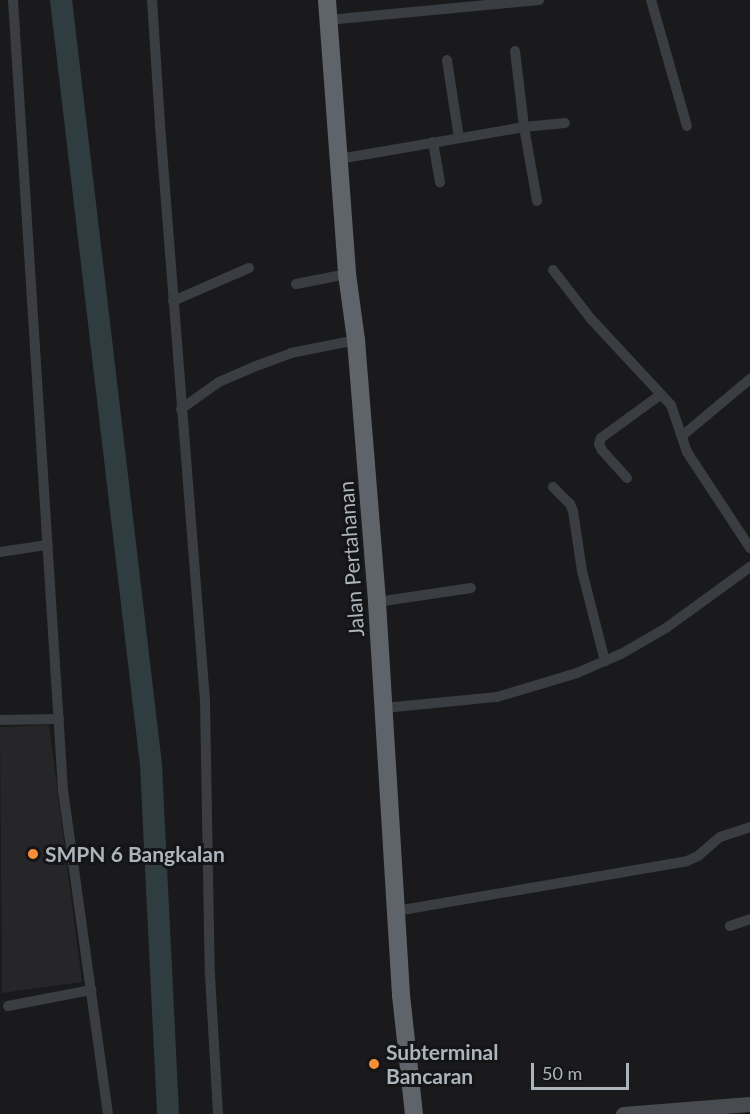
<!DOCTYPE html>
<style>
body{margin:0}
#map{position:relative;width:750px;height:1114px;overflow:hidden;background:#1a1a1c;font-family:Lato,sans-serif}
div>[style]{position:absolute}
.built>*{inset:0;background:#262629}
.river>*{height:22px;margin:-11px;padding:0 11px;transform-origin:11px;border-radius:11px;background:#2f3d41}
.minor>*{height:10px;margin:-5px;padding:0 5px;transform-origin:5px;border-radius:5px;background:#3a3d41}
.secondary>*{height:15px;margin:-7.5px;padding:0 7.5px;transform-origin:7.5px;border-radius:7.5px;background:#484c51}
.trunk>*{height:18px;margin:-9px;padding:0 9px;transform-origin:9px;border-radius:9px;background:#5e6469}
.dots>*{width:16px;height:16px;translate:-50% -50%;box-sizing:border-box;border:3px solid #151517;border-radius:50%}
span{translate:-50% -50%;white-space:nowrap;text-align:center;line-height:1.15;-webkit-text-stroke:6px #151517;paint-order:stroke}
.street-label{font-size:21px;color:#acb4bc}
.poi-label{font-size:21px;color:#acb4bc;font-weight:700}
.left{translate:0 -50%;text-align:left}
.scale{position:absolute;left:531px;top:1063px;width:98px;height:27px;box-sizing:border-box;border:3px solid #acb4bc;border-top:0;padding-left:8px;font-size:18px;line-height:21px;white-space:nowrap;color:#acb4bc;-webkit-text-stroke:4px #151517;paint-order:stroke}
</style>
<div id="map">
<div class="built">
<div style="clip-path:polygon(49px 725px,82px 982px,2px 993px,0 727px)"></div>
</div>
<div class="river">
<div style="left:61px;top:0;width:770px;rotate:83.29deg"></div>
<div style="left:151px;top:765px;width:349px;rotate:87.2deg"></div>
</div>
<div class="minor">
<div style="left:13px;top:0;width:792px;rotate:86.38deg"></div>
<div style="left:63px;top:790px;width:327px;rotate:82.1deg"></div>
<div style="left:152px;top:0;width:125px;rotate:86.3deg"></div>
<div style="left:160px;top:125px;width:578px;rotate:85.53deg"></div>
<div style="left:205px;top:701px;width:274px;rotate:89deg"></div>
<div style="left:210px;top:975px;width:139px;rotate:86.7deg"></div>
<div style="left:651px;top:0;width:131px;rotate:74.1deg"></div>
<div style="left:328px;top:20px;width:212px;rotate:-5.4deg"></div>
<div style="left:515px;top:51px;width:77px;rotate:83.2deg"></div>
<div style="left:524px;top:127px;width:75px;rotate:80deg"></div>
<div style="left:447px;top:60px;width:79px;rotate:81.3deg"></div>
<div style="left:433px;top:142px;width:41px;rotate:80.1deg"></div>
<div style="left:339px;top:159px;width:188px;rotate:-9.8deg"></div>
<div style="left:524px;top:127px;width:41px;rotate:-5.6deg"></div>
<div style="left:553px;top:270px;width:62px;rotate:52.2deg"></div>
<div style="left:591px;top:319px;width:117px;rotate:47.1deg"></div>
<div style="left:671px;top:405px;width:50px;rotate:71.2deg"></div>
<div style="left:687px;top:452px;width:115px;rotate:56.7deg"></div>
<div style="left:296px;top:284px;width:52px;rotate:-11.1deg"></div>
<div style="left:173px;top:301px;width:83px;rotate:-23.5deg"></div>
<div style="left:181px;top:409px;width:47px;rotate:-35.4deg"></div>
<div style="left:219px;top:382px;width:40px;rotate:-23.4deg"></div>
<div style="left:256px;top:366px;width:37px;rotate:-20deg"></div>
<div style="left:291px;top:353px;width:66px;rotate:-11.3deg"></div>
<div style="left:682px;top:436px;width:89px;rotate:-40deg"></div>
<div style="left:627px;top:478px;width:38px;rotate:-132deg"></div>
<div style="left:602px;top:450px;width:7px;rotate:-117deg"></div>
<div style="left:599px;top:444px;width:6px;rotate:-72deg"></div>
<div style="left:601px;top:438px;width:73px;rotate:-36.1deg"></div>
<div style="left:553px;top:487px;width:24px;rotate:45deg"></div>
<div style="left:570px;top:504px;width:8px;rotate:67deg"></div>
<div style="left:573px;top:511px;width:61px;rotate:81.5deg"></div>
<div style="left:582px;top:571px;width:93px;rotate:75.7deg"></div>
<div style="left:0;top:552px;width:48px;rotate:-8.5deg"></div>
<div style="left:377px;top:602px;width:95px;rotate:-8.5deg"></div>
<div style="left:384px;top:708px;width:114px;rotate:-5.6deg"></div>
<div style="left:497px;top:697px;width:84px;rotate:-16.7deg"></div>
<div style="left:577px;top:673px;width:48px;rotate:-23.4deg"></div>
<div style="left:621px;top:654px;width:52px;rotate:-30deg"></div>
<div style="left:666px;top:628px;width:104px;rotate:-36deg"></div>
<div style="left:0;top:720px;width:59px;rotate:-1deg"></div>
<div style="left:396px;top:911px;width:295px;rotate:-9.7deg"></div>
<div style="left:687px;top:861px;width:12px;rotate:-24deg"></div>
<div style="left:698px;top:856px;width:29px;rotate:-41deg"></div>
<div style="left:720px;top:837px;width:32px;rotate:-18deg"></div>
<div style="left:730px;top:926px;width:21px;rotate:-19deg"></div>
<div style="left:8px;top:1006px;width:85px;rotate:-10.9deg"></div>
</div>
<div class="secondary">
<div style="left:623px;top:1114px;width:127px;rotate:-4.5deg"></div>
</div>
<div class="trunk">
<div style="left:327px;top:0;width:275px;rotate:85.8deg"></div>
<div style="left:347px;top:274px;width:67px;rotate:82.2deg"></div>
<div style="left:356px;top:340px;width:263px;rotate:85.4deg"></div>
<div style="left:377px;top:602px;width:394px;rotate:86.5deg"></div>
<div style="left:401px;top:995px;width:120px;rotate:83.8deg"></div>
</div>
<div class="dots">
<div style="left:33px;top:854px;background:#f78f37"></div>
<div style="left:374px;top:1064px;background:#f78f37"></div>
</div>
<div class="street-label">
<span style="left:351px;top:559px;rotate:-94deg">Jalan Pertahanan</span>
</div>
<div class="poi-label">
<span class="left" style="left:45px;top:854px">SMPN 6 Bangkalan</span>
<span class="left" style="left:386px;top:1064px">Subterminal<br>Bancaran</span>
</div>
<div class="scale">50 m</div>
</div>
